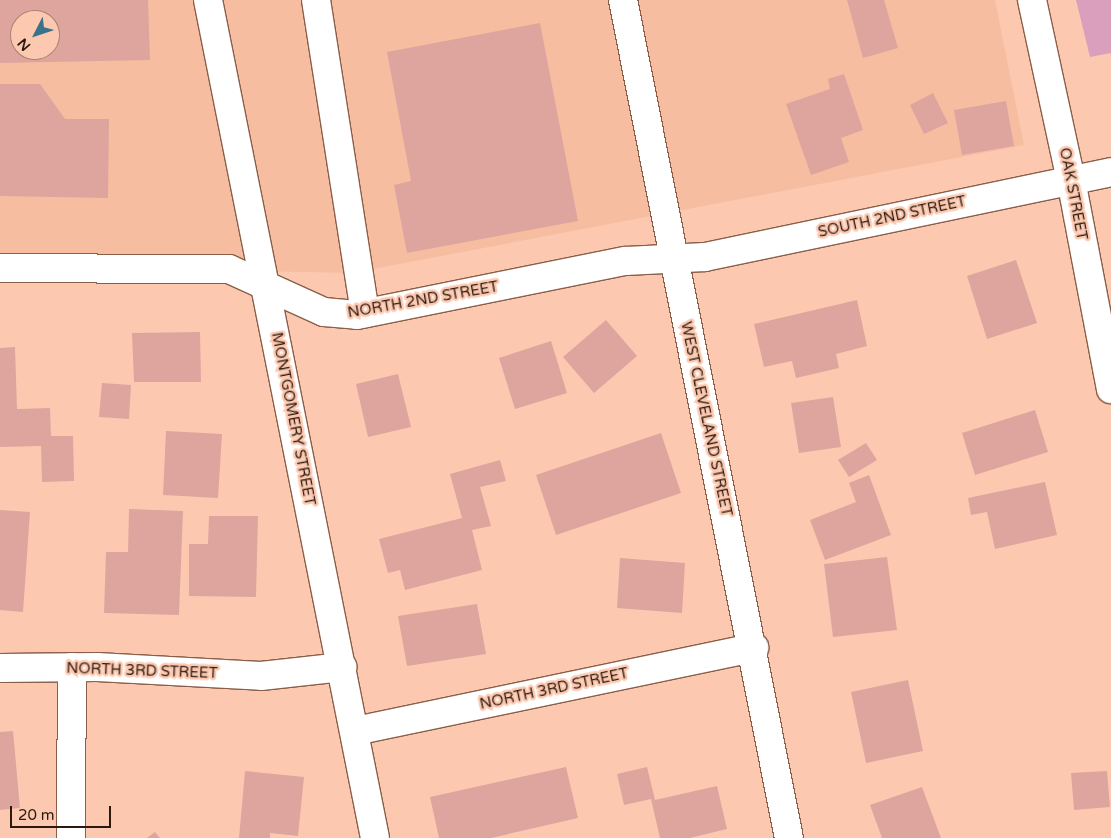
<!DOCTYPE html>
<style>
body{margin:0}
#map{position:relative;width:1111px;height:838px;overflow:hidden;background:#fcc9b0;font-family:"Varela Round",sans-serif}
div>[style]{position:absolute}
.built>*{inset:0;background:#f6bda1}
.green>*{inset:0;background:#d99fbd}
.building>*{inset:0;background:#dda59e}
.roads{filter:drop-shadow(1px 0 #8a5e48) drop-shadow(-1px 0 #8a5e48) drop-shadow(0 1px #8a5e48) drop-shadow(0 -1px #8a5e48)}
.minor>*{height:28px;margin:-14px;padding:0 14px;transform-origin:14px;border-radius:14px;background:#fff}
span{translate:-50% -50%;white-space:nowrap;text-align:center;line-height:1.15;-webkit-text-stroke:5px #fcc9b0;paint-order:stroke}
.street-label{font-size:15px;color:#2b1910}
.north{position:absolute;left:10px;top:10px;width:50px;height:50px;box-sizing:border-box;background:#fcc9b0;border:1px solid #a88370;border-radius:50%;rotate:229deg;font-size:14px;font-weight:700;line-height:20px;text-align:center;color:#2b1910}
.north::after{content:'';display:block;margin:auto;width:18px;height:22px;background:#38738b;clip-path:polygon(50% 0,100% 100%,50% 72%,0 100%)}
.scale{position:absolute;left:10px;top:806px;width:101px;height:22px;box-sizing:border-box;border:2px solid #2b1910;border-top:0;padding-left:6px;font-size:15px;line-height:18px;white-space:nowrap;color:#2b1910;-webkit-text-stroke:4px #fcc9b0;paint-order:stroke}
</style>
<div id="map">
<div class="built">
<div style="clip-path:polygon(evenodd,0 0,995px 0,1024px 145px,352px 273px,0 266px,0 0,20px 20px,50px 20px,50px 50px,20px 50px,20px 20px)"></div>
</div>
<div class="green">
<div style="clip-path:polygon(1076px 0,1111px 0,1111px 53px,1090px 57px)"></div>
</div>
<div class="building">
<div style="clip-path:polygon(evenodd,0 0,148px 0,150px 60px,0 63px,0 0,20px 20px,50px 20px,50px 50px,20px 50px,20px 20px)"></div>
<div style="clip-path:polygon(847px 0,884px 0,898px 48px,863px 58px)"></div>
<div style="clip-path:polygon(540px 23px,578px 221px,407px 253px,394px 185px,411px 181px,387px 52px)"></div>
<div style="clip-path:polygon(844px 74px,863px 130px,841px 138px,849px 162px,811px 175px,786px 104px,830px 89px,828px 79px)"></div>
<div style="clip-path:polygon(0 84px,40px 84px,65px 119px,109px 119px,108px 198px,0 196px)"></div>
<div style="clip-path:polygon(933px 93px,948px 123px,924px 134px,910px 105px)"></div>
<div style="clip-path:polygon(1006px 101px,1014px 146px,962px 155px,954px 110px)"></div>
<div style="clip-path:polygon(1016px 260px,1037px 323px,987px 339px,967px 276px)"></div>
<div style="clip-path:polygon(857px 300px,867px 346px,836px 354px,839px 368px,796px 378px,792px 361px,764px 367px,754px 324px)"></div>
<div style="clip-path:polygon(606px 320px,637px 356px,594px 393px,563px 357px)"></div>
<div style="clip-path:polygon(200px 332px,201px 382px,134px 382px,132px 333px)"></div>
<div style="clip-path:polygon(551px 341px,567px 393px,515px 409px,499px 358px)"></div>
<div style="clip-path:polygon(15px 347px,17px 409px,50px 408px,51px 436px,73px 436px,74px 481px,42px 482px,41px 446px,0 447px,0 348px)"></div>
<div style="clip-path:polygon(398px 374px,411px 427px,368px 437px,356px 384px)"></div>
<div style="clip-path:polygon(102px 383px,131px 385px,129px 419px,99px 417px)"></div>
<div style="clip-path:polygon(833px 397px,841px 447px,799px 453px,791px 403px)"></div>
<div style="clip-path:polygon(1035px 410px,1048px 452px,975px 475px,962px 433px)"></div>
<div style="clip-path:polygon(166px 431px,222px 434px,218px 498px,163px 495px)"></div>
<div style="clip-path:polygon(661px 433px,681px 493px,556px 535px,536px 475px)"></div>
<div style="clip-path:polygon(866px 443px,877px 460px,849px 477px,838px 460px)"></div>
<div style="clip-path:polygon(500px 460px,506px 481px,480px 487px,491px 526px,472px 530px,482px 570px,405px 590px,400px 570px,388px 573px,379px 539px,462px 518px,450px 474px)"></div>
<div style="clip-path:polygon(869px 475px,891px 535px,825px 560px,810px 520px,856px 502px,849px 483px)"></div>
<div style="clip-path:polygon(1045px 482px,1057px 535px,995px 549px,987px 512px,971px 515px,968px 498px)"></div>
<div style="clip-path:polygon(129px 509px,183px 511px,179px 615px,104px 613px,106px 552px,128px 552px)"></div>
<div style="clip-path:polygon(0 510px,30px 512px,23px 612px,0 610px)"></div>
<div style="clip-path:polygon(209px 516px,258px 516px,256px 597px,189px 596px,189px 544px,208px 544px)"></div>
<div style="clip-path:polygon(887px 557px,897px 630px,833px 637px,824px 564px)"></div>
<div style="clip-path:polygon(620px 558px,685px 563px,682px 613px,617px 608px)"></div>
<div style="clip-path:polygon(477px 604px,486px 654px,407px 666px,398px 616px)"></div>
<div style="clip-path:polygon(908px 680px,923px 751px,866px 763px,851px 692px)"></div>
<div style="clip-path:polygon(13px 731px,20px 808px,0 810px,0 732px)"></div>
<div style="clip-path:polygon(566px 767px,578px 818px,491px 838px,439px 838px,430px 797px)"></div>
<div style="clip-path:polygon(647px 767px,655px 800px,717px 786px,727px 829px,690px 838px,660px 838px,651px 799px,624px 805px,617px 774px)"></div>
<div style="clip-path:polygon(245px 771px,304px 777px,298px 836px,270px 833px,270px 838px,239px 838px)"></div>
<div style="clip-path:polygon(1107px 771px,1110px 807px,1074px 810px,1071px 773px)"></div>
<div style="clip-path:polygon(922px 787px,941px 838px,882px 838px,870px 805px)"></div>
<div style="clip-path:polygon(155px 832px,160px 838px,147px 838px)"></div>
</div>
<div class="roads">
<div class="minor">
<div style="left:208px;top:0;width:854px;rotate:78.73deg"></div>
<div style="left:316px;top:0;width:317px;rotate:81.1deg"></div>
<div style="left:623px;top:0;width:854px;rotate:78.8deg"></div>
<div style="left:1032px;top:0;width:184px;rotate:77.8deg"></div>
<div style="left:1071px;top:180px;width:213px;rotate:79.2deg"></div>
<div style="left:0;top:268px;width:229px;rotate:0.3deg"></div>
<div style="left:229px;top:269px;width:104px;rotate:24.4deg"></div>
<div style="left:324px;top:312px;width:33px;rotate:5deg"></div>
<div style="left:357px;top:315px;width:274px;rotate:-11.4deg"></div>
<div style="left:626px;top:261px;width:79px;rotate:-2.9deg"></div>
<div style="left:705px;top:257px;width:415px;rotate:-11.8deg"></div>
<div style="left:0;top:668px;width:97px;rotate:-0.6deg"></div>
<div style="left:97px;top:667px;width:164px;rotate:3.1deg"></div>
<div style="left:261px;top:676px;width:82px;rotate:-6.3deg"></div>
<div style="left:355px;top:731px;width:408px;rotate:-11.8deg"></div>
<div style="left:71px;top:838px;width:171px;rotate:-89.7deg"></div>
</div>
</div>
<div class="street-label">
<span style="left:1073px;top:194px;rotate:79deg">OAK STREET</span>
<span style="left:892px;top:217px;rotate:-12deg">SOUTH 2ND STREET</span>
<span style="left:423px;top:300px;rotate:-10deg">NORTH 2ND STREET</span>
<span style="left:293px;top:419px;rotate:79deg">MONTGOMERY STREET</span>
<span style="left:706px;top:419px;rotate:78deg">WEST CLEVELAND STREET</span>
<span style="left:142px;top:671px;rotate:2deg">NORTH 3RD STREET</span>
<span style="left:554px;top:689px;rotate:-12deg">NORTH 3RD STREET</span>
</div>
<div class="north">N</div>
<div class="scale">20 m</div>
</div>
